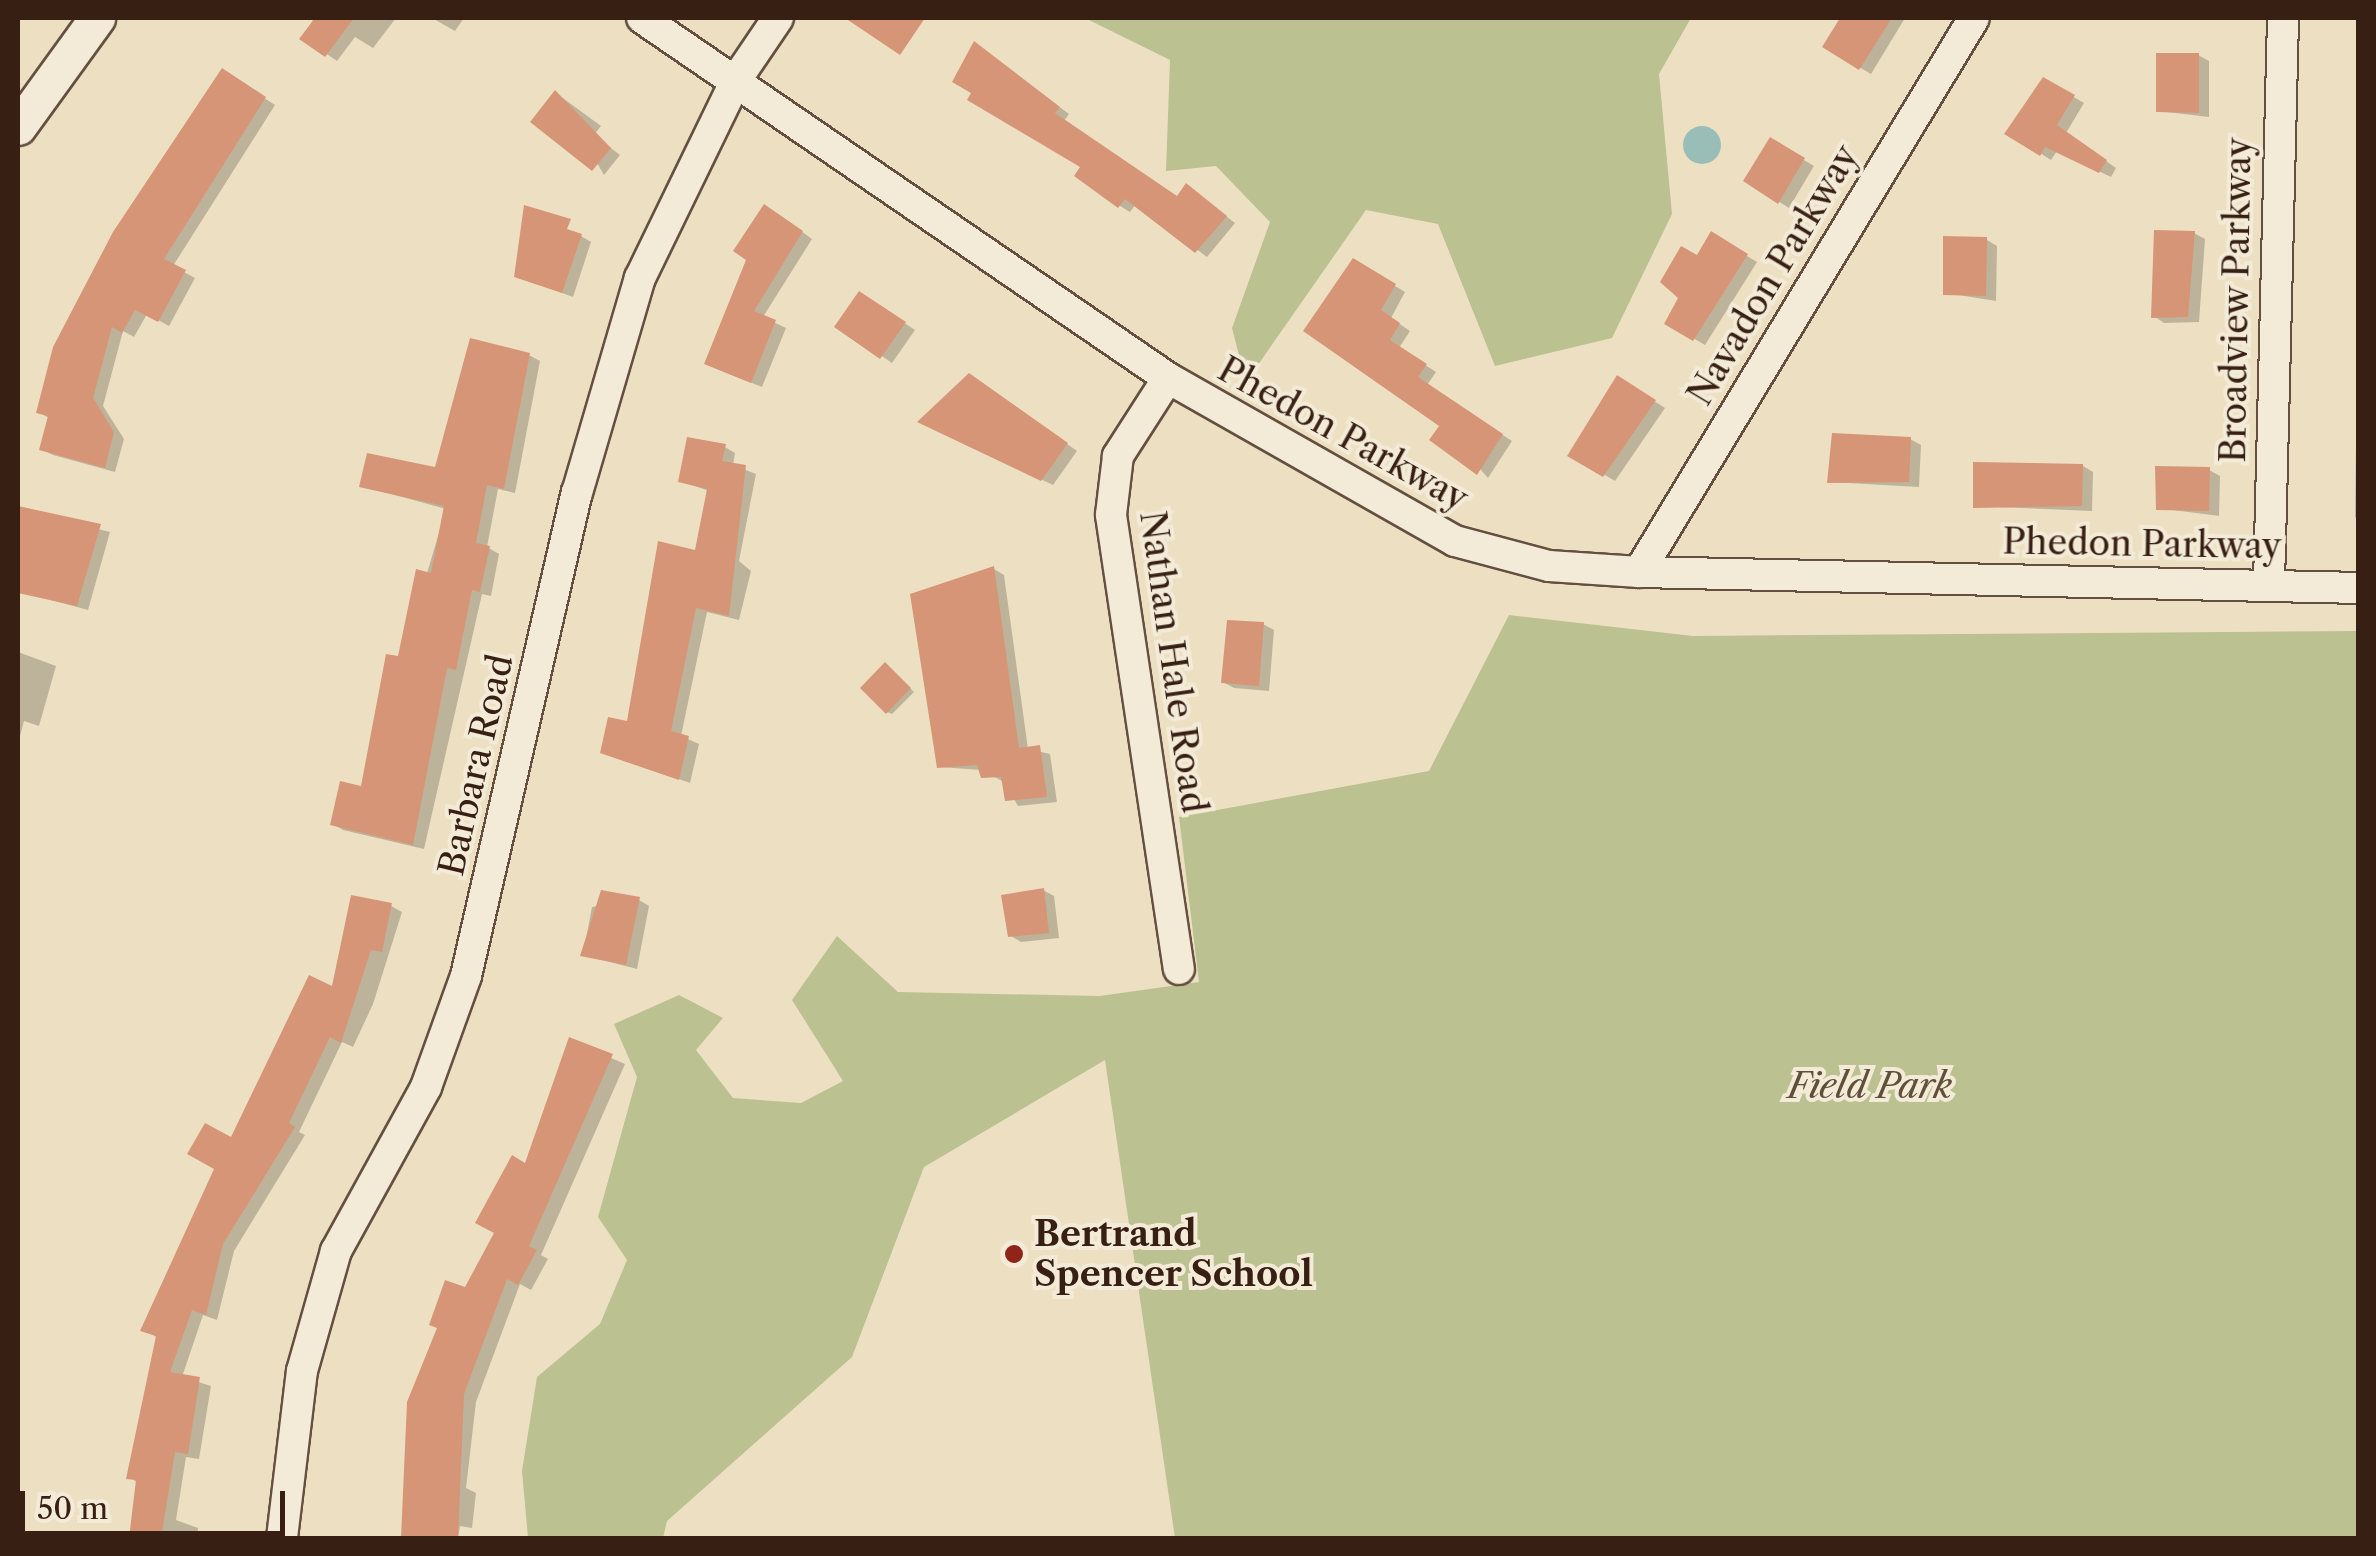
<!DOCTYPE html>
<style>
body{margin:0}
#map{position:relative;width:2376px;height:1556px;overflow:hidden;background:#ede0c2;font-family:"Libre Caslon Text",serif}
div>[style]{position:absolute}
.green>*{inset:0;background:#bbc191}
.water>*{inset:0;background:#99bdb7}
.round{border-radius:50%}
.shadow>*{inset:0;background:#0003}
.building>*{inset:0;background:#d69576}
.roads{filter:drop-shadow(2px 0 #644f40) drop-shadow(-2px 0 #644f40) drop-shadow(0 2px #644f40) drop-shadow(0 -2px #644f40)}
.minor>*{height:30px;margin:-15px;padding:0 15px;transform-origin:15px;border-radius:15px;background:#f3ebd7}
.tertiary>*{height:35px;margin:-17.5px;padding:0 17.5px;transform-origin:17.5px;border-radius:17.5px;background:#f3ebd7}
.dots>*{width:28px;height:28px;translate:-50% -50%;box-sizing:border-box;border:5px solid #f3ebd7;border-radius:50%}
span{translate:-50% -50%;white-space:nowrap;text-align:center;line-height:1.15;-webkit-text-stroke:8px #f3ebd7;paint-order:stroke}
.street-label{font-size:35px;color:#371f14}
.park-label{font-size:35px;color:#5f503a;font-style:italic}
.poi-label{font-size:35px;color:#371f14;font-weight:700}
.left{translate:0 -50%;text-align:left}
.frame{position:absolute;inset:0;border:20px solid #371f14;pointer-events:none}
.scale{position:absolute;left:20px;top:1491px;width:265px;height:45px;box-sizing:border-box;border:5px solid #371f14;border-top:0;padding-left:12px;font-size:30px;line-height:35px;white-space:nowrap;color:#371f14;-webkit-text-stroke:8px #f3ebd7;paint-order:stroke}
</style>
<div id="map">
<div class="green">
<div style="clip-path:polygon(1691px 18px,1659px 74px,1672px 214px,1612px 338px,1495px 366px,1438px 224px,1366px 210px,1246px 382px,1232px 328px,1270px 222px,1216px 166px,1166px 171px,1170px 60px,1087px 19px)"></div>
<div style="clip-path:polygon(1509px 615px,1693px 636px,2358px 631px,2358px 1538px,1175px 1538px,1105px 1060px,924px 1167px,852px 1357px,667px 1521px,663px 1538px,528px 1538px,522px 1471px,537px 1377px,600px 1324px,627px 1260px,598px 1217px,637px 1077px,614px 1024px,679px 995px,723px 1018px,696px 1050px,733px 1098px,801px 1103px,843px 1081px,792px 1000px,837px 936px,898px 992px,1100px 996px,1199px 982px,1179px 817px,1429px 771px)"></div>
</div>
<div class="water">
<div class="round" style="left:1683px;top:126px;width:38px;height:38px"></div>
</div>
<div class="shadow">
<div style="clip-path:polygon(314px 18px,396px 18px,373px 48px,355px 37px,337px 61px,303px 38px)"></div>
<div style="clip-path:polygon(432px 18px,464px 18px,455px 31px)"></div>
<div style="clip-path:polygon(1842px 18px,1905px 18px,1871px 74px,1825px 47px)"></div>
<div style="clip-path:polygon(985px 51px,1069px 114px,1064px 121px,1178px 198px,1187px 186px,1235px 223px,1207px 257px,1136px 204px,1130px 212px,1120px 206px,1077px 176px,1083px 166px)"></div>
<div style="clip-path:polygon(2198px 55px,2209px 61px,2209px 117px,2158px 111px)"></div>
<div style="clip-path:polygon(233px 78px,275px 105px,173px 266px,195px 278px,169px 326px,147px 314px,134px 337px,123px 331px,103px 406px,124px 439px,115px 472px,53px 455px,42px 449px,50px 419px,39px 412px)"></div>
<div style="clip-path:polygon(2044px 80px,2084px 103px,2066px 133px,2116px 168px,2111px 177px,2057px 151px,2051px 160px,2008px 133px)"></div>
<div style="clip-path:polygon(556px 93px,601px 126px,594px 135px,620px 155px,604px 175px)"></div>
<div style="clip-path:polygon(1770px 140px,1814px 166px,1789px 208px,1746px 181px)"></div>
<div style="clip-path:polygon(776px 213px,812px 239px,763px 317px,786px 328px,762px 387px,717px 369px)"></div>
<div style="clip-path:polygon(2194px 233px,2205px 239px,2199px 322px,2164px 323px,2154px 316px)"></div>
<div style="clip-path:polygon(1712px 235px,1757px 262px,1705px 345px,1667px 323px)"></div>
<div style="clip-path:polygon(581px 236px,591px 242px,573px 297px,516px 276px)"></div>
<div style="clip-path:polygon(1987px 240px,1997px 246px,1996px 301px,1946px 293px)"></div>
<div style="clip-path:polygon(1354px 261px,1405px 292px,1391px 318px,1410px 331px,1399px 348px,1436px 372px,1427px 385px,1512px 441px,1488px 478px,1442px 425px,1306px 331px)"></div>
<div style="clip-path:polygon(2358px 296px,2358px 519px,2355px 517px)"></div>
<div style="clip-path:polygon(870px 300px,915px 330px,892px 363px,838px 326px)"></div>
<div style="clip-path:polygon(529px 355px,540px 361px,515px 493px,498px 489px,487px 547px,499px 554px,491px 596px,482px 594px,424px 849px,343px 830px,333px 824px,363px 790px,446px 509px,362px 486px,436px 470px)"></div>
<div style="clip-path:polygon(1618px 378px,1665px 408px,1615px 481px,1571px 455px)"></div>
<div style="clip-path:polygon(980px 382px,1077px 451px,1053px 485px,931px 427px)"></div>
<div style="clip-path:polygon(1910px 439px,1921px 445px,1919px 487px,1830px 482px)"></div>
<div style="clip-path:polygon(725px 447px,735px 453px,733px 465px,756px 474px,739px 561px,751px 571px,739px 620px,707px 612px,681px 736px,699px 744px,690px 783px,603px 752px,629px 724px,697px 553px,709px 491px,681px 481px)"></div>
<div style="clip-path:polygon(2083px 466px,2093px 472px,2092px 511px,1976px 506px)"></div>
<div style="clip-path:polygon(2209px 470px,2220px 476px,2219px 516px,2158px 508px)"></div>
<div style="clip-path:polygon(20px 509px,110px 532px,88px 610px,21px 592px)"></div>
<div style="clip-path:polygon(994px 569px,1004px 575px,1028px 749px,1050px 754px,1057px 802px,1018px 806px,1004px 782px,981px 770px,939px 767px)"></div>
<div style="clip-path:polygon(1263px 624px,1274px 630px,1269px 691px,1234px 688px,1223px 682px)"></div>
<div style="clip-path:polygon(18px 652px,56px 666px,39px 726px,24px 721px,18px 744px)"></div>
<div style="clip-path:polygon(890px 668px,914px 692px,892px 714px,887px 712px)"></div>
<div style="clip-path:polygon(1043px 890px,1054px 896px,1059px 938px,1021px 942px,1011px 936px)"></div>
<div style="clip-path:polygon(639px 900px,649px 906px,637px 969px,583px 955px,592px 907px)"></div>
<div style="clip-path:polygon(391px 906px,402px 912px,373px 1004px,353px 1047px,342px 1042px,299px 1132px,305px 1135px,234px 1251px,217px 1320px,203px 1315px,182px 1377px,211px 1386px,199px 1459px,186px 1457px,176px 1520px,198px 1528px,197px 1538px,132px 1538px,138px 1483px,129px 1477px,158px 1338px,144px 1330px,232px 1140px)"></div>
<div style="clip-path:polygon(570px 1040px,625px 1064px,541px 1255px,548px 1259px,531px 1290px,520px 1284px,476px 1402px,466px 1488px,476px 1493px,472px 1528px,460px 1526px,458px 1538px,391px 1538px,404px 1535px,466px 1290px,527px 1166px)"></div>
</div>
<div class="building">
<div style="clip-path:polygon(315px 18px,354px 18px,325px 57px,299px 39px)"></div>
<div style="clip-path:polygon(845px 18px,925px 18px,900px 55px)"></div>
<div style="clip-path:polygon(1840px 18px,1892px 18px,1859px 70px,1822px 47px)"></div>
<div style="clip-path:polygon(974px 41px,1060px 107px,1055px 113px,1177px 196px,1186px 183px,1227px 216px,1195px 253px,1125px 199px,1118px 208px,1074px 176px,1080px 167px,967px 100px,971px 93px,952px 82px)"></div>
<div style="clip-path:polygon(2156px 53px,2199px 53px,2199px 113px,2156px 112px)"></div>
<div style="clip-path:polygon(222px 68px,266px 97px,164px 259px,186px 270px,158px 322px,135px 310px,122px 333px,112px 327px,93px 398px,114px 432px,105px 468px,39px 450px,48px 416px,36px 413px,53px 347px,113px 232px)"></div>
<div style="clip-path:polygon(2043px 77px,2075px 95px,2057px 125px,2107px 160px,2099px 173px,2045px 147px,2040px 156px,2004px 134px)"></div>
<div style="clip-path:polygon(555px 90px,611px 148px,592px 171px,530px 122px)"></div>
<div style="clip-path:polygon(1770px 137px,1805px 158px,1778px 204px,1743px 181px)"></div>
<div style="clip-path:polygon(764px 204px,803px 231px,754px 311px,776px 320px,751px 383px,704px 364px,746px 260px,733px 251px)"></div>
<div style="clip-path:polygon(524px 205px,571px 219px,567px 229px,582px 234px,562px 293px,514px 277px)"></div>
<div style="clip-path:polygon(2154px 230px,2195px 231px,2188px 317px,2151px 318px)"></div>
<div style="clip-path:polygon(1711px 231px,1748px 254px,1693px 341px,1664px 324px,1678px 298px,1660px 282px,1681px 246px,1697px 255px)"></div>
<div style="clip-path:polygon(1943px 236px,1987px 237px,1986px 296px,1943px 295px)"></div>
<div style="clip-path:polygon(1353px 258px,1396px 284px,1381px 310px,1400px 323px,1390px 340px,1427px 364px,1418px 377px,1503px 434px,1477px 475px,1429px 440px,1439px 426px,1303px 331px)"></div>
<div style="clip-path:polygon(859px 291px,906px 322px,880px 359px,834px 327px)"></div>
<div style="clip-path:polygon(470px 338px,530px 353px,504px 489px,487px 485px,476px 543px,490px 546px,480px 592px,472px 590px,456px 670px,447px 668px,413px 845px,330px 825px,340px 781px,361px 786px,386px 654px,398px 656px,416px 569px,431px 573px,444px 506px,359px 487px,367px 453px,435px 467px)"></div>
<div style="clip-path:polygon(969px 373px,1068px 443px,1041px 481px,917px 422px)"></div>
<div style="clip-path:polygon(1617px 375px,1656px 400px,1603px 477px,1567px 456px)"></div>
<div style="clip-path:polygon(1832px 433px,1911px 437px,1909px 482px,1827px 483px)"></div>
<div style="clip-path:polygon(687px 437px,726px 444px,722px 461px,746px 465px,729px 616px,696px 608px,671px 731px,689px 736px,679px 780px,600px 753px,608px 717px,627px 721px,658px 541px,695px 550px,707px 489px,678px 482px)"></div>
<div style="clip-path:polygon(1973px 462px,2083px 464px,2082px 506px,1973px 508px)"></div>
<div style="clip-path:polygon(2155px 466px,2210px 467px,2209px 511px,2156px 510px)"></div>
<div style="clip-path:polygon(18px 506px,101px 524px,77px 606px,18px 593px)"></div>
<div style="clip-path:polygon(994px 566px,1019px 748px,1040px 745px,1047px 797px,1005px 801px,1001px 777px,981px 778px,977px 765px,937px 768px,910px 594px)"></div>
<div style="clip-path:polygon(1227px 620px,1264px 622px,1259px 686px,1221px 683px)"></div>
<div style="clip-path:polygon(885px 662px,911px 688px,886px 714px,860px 688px)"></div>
<div style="clip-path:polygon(1044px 888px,1049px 933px,1008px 937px,1001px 895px)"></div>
<div style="clip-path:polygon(601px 890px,640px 897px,626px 965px,580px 956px)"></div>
<div style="clip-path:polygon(351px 895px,392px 903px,382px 952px,371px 950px,341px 1043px,330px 1037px,289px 1123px,295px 1127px,223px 1244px,206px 1315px,192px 1310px,170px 1372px,200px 1377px,188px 1454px,175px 1452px,161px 1538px,129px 1538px,136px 1480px,126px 1479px,156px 1336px,140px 1331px,214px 1169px,187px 1154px,205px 1123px,231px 1137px,309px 975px,332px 986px)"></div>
<div style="clip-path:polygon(569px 1037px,613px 1054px,529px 1246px,537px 1250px,518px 1285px,507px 1279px,464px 1394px,458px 1538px,401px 1538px,407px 1402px,437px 1328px,429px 1325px,445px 1280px,465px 1287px,494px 1233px,475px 1223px,512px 1155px,525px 1163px)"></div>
</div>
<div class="roads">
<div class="minor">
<div style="left:642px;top:18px;width:637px;rotate:34.39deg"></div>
<div style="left:1168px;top:378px;width:330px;rotate:29.6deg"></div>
<div style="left:1455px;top:541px;width:97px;rotate:14.9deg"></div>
<div style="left:1549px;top:566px;width:90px;rotate:3.8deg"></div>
<div style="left:1639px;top:572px;width:719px;rotate:1.27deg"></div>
<div style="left:1168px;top:378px;width:93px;rotate:122.7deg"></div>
<div style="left:1118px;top:456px;width:59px;rotate:96.8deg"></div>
<div style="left:1111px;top:515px;width:459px;rotate:81.5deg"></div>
<div style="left:1639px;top:572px;width:647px;rotate:-58.84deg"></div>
<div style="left:2269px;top:584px;width:566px;rotate:-88.58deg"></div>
<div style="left:282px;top:1538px;width:168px;rotate:-83.2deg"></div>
<div style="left:302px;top:1371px;width:125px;rotate:-74.2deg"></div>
<div style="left:336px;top:1251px;width:187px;rotate:-61.2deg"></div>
<div style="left:426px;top:1087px;width:118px;rotate:-70.2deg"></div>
<div style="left:466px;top:976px;width:496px;rotate:-77.1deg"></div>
<div style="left:577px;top:493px;width:224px;rotate:-73.7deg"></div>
<div style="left:640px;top:278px;width:220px;rotate:-64.1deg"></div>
<div style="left:736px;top:80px;width:75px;rotate:-55.9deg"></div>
</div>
<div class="tertiary">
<div style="left:18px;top:127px;width:135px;rotate:-54.1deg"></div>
</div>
</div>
<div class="dots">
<div style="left:1014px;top:1254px;background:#8f2418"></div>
</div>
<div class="street-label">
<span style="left:1773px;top:275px;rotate:-59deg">Navadon Parkway</span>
<span style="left:2236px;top:300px;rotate:-89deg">Broadview Parkway</span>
<span style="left:1343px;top:434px;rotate:29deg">Phedon Parkway</span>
<span style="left:2142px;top:544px;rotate:1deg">Phedon Parkway</span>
<span style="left:1173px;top:662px;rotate:82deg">Nathan Hale Road</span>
<span style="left:476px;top:765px;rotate:-77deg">Barbara Road</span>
</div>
<div class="park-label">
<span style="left:1870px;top:1086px">Field Park</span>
</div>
<div class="poi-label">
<span class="left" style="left:1034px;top:1254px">Bertrand<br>Spencer School</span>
</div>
<div class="frame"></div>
<div class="scale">50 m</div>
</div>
